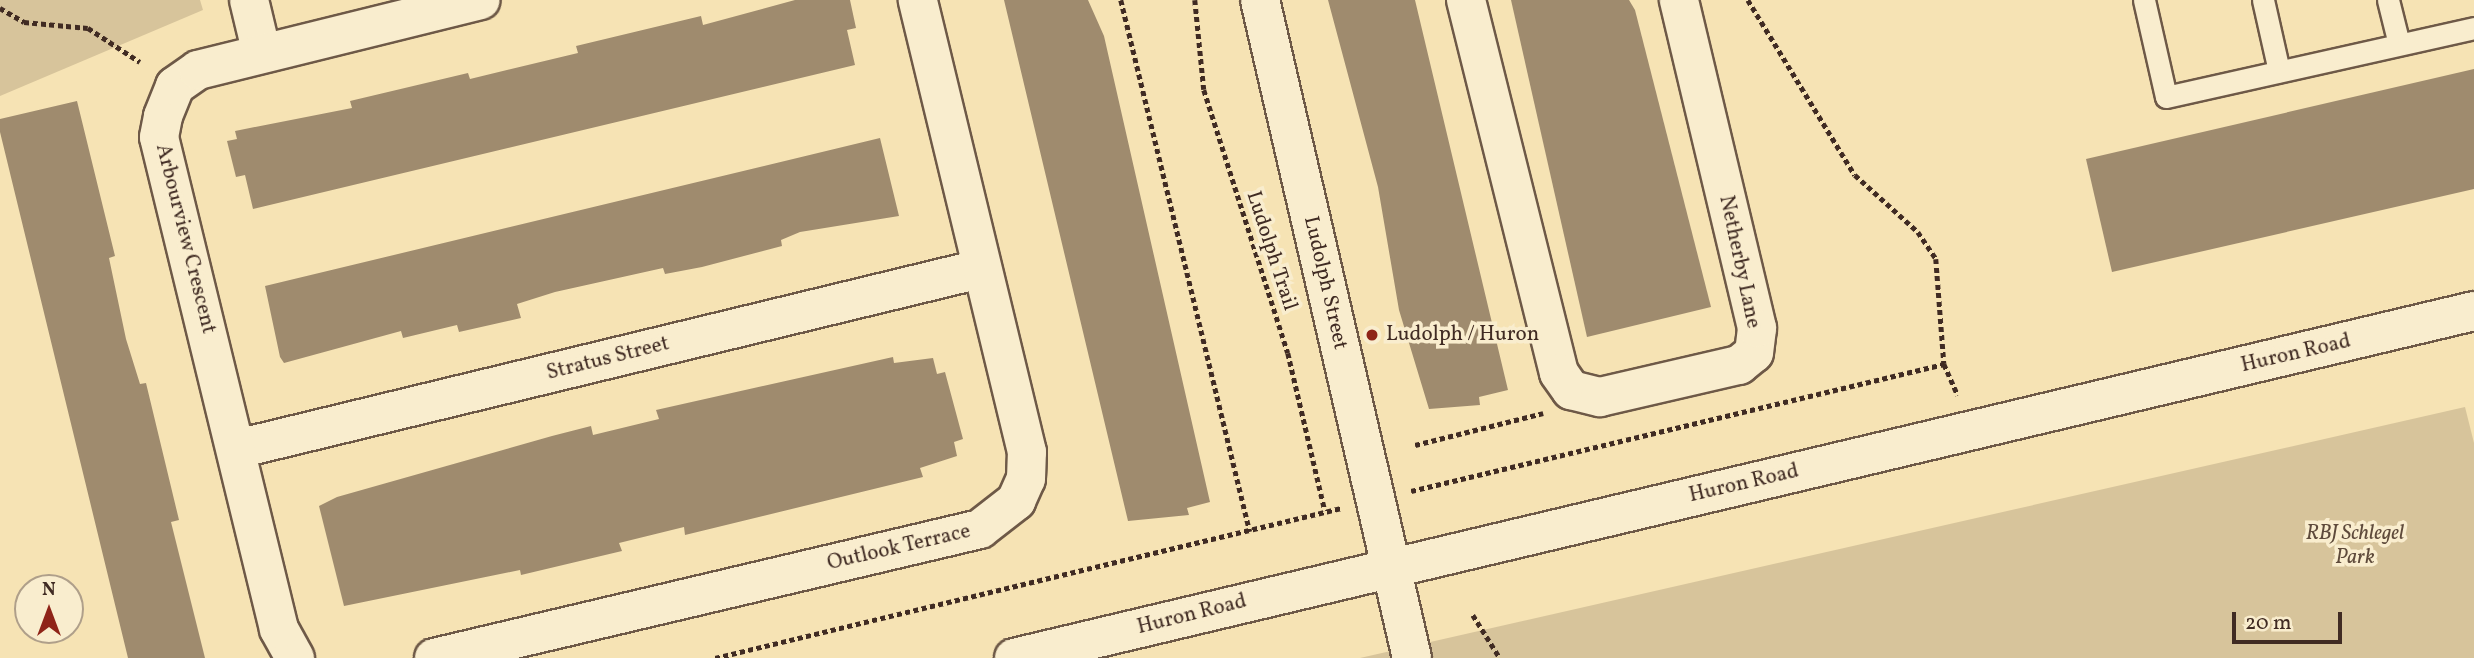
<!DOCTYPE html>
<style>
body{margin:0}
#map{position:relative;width:2474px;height:658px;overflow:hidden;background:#f6e3b4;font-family:Vollkorn,serif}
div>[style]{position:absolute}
.green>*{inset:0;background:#d7c49b}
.building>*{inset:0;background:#9f8b6e}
.path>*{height:4.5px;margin-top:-2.25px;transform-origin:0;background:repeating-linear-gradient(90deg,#402b23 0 5px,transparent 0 8.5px)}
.roads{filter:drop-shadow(2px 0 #6e5947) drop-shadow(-2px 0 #6e5947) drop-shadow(0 2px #6e5947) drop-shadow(0 -2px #6e5947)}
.service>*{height:21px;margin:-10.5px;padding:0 10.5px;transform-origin:10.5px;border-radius:10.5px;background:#f9edce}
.minor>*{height:38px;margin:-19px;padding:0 19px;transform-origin:19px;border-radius:19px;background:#f9edce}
.secondary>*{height:38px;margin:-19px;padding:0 19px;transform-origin:19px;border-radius:19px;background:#f9edce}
.dots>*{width:19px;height:19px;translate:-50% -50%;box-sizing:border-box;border:4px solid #f9edce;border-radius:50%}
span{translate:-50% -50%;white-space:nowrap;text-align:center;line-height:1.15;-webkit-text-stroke:7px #f9edce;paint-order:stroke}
.street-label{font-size:21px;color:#402b23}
.poi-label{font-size:21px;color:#402b23}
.left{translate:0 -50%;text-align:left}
.park-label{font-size:21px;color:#5e4a3b;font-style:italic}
.north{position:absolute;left:14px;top:574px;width:70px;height:70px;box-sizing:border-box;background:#f9edce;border:2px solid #af9f8a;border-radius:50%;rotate:0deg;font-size:19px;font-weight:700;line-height:28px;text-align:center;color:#402b23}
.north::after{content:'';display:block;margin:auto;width:24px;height:32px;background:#8f2418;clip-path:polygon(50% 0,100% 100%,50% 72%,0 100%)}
.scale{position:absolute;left:2232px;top:612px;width:110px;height:32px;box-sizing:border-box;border:4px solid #402b23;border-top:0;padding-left:9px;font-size:21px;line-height:24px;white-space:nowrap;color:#402b23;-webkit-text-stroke:5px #f9edce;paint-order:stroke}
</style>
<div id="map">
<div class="green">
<div style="clip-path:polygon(0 0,200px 0,203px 10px,0 96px)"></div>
<div style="clip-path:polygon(2465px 407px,2474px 443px,2474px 658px,1360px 658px)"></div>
</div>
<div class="building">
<div style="clip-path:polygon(795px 0,850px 0,856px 28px,847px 30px,855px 65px,253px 209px,245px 175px,236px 177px,227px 141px,237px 139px,235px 131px,352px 108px,350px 101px,468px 73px,470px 79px,578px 53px,576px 46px,701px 16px,703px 25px)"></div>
<div style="clip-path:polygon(1004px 0,1088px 0,1104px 36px,1210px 502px,1187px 508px,1189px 515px,1128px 521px)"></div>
<div style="clip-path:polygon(1328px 0,1415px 0,1508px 390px,1479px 397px,1480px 405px,1429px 409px,1399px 310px,1378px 187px)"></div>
<div style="clip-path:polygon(1511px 0,1629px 0,1635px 10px,1711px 307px,1587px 337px)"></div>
<div style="clip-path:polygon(2474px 69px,2474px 189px,2112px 272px,2086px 159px)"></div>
<div style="clip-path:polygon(77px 101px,115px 256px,109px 258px,126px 339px,140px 384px,146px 383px,179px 520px,171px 522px,205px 658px,128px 658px,0 132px,0 119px)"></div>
<div style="clip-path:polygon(880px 138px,899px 216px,800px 232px,781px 240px,782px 246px,702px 267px,665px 274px,663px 268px,555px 292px,517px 304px,521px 318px,459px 332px,457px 325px,403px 338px,401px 331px,284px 363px,280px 357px,265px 286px)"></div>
<div style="clip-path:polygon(893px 357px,894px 363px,933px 358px,937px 374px,945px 372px,963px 439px,954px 442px,957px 456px,920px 468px,923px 477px,685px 535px,684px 527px,619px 543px,622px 551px,521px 575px,520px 570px,344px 606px,319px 506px,337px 497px,552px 436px,591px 426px,593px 435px,659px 419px,656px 410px)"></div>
</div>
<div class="path">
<div style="left:1121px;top:0;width:547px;rotate:76.37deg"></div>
<div style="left:1195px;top:0;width:90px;rotate:84.3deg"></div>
<div style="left:1204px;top:90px;width:276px;rotate:72.3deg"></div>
<div style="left:1288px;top:353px;width:162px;rotate:76.8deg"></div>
<div style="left:1748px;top:0;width:205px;rotate:58.6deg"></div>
<div style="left:1855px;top:175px;width:85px;rotate:42.1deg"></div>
<div style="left:1918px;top:232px;width:32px;rotate:56deg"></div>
<div style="left:1936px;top:259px;width:105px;rotate:85.6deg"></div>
<div style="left:1944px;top:364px;width:34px;rotate:66deg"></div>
<div style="left:0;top:8px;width:28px;rotate:30deg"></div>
<div style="left:24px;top:22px;width:64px;rotate:5.4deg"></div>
<div style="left:88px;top:28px;width:62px;rotate:33.2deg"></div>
<div style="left:1415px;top:445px;width:132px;rotate:-14deg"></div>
<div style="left:1411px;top:491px;width:548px;rotate:-13.4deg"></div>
<div style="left:1473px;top:615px;width:51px;rotate:57.9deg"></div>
<div style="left:715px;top:658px;width:644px;rotate:-13.47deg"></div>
</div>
<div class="roads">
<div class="service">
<div style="left:2144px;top:0;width:99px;rotate:77.2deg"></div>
<div style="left:2166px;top:97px;width:316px;rotate:-12.6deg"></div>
<div style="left:2263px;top:0;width:73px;rotate:77.3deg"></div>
<div style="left:2388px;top:0;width:45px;rotate:76deg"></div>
</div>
<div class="minor">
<div style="left:249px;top:0;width:51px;rotate:76.5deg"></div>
<div style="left:1260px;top:0;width:675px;rotate:76.99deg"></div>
<div style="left:1466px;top:0;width:384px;rotate:76deg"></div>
<div style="left:1559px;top:373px;width:21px;rotate:55deg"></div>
<div style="left:1571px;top:390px;width:30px;rotate:14deg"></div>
<div style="left:1600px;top:397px;width:143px;rotate:-13deg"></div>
<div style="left:1739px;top:365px;width:19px;rotate:-39deg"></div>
<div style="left:1754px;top:353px;width:25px;rotate:-83deg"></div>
<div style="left:1757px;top:328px;width:337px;rotate:-103.4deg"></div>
<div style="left:237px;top:449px;width:764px;rotate:-13.62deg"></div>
<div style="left:295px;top:658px;width:33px;rotate:-119deg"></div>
<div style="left:279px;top:629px;width:506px;rotate:-103.71deg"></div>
<div style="left:159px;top:137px;width:21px;rotate:-79deg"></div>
<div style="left:163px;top:116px;width:32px;rotate:-68deg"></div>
<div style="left:175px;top:86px;width:28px;rotate:-35deg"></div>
<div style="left:198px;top:70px;width:291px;rotate:-13.9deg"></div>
<div style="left:434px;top:658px;width:561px;rotate:-13.29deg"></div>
<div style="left:980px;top:529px;width:46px;rotate:-37.9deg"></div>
<div style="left:1016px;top:501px;width:24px;rotate:-66deg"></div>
<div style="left:1026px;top:479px;width:27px;rotate:-88deg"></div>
<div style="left:1027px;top:452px;width:465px;rotate:-103.6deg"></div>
</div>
<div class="secondary">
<div style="left:1014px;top:658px;width:1501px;rotate:-13.37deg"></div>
</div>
</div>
<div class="dots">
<div style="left:1372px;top:335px;background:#8f2418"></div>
</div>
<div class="street-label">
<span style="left:185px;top:239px;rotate:76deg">Arbourview Crescent</span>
<span style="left:1271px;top:251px;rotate:72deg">Ludolph Trail</span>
<span style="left:1739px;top:262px;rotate:78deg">Netherby Lane</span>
<span style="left:1325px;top:283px;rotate:77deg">Ludolph Street</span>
<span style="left:2296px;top:354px;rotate:-13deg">Huron Road</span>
<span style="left:608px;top:359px;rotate:-14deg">Stratus Street</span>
<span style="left:1744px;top:484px;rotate:-13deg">Huron Road</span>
<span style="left:899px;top:548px;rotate:-13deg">Outlook Terrace</span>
<span style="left:1192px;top:615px;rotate:-14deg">Huron Road</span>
</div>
<div class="poi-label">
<span class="left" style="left:1386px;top:335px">Ludolph / Huron</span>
</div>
<div class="park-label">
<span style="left:2355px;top:546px">RBJ Schlegel<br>Park</span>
</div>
<div class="north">N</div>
<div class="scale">20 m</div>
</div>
